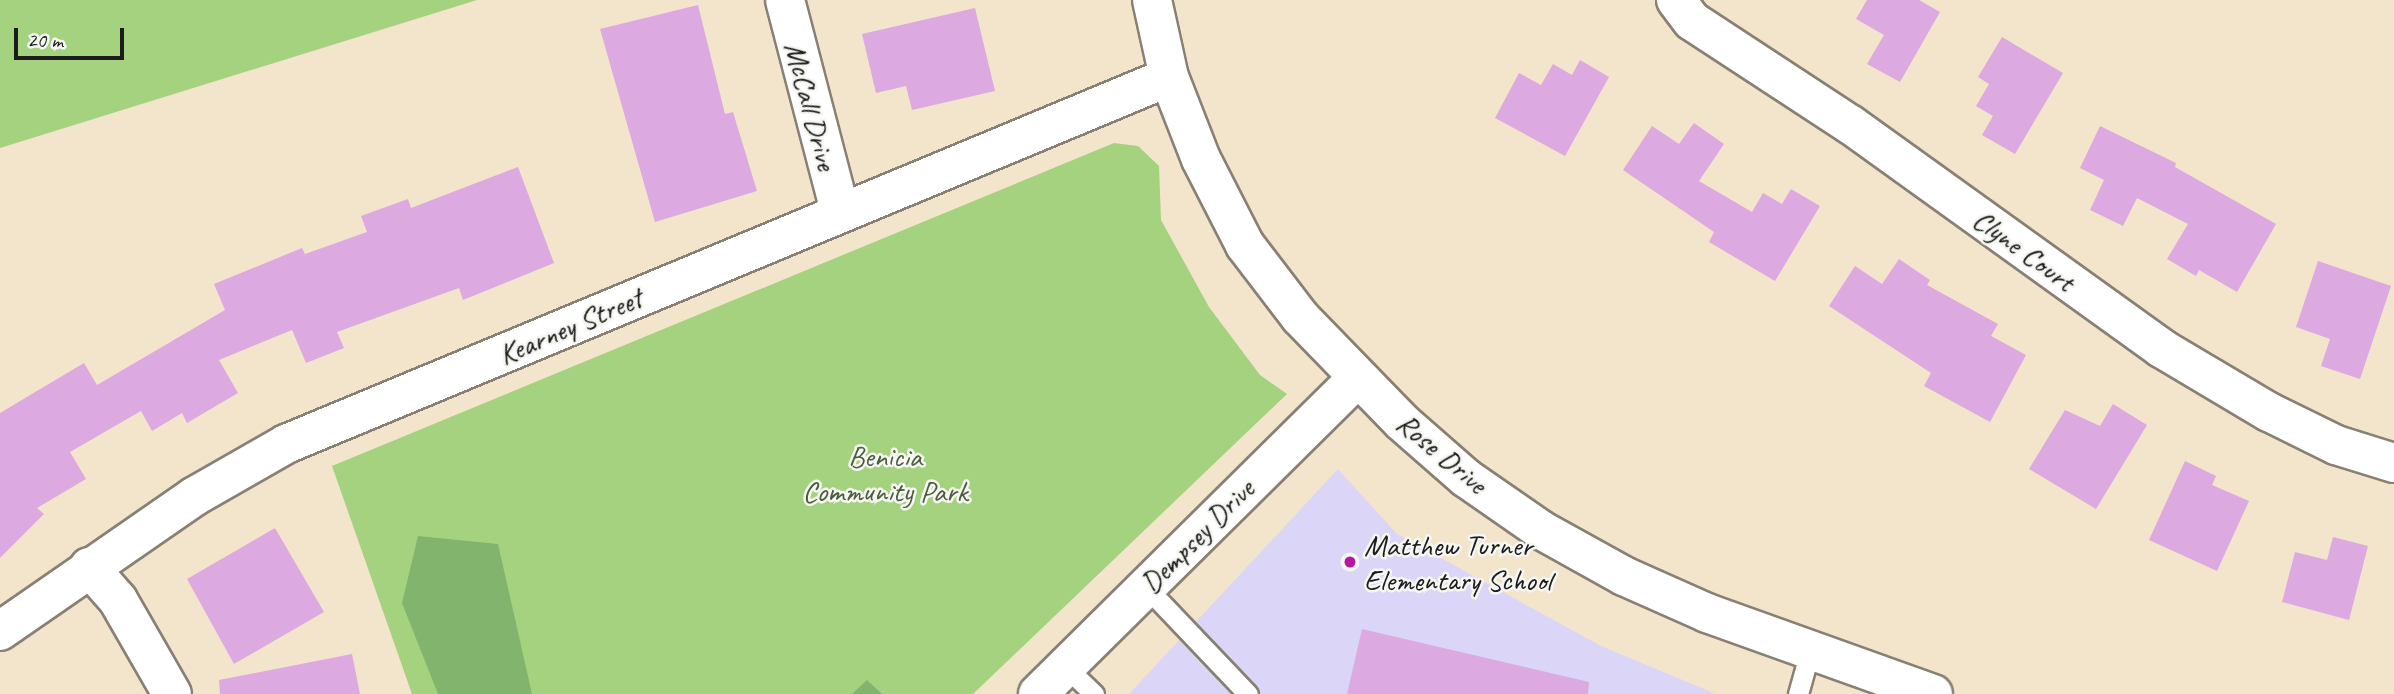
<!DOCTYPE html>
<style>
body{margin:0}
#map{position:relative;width:2394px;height:694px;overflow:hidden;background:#f3e4cc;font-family:Caveat,sans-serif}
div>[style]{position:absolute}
.built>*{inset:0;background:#dbd6f7}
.green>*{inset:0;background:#a4d27f}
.forest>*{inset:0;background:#83b46e}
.building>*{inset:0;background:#dda9e1}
.roads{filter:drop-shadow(2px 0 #888074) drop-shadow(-2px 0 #888074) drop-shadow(0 2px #888074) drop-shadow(0 -2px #888074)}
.lane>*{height:19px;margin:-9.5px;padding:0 9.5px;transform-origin:9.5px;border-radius:9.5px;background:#fff}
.street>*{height:38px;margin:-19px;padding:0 19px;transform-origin:19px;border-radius:19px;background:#fff}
.secondary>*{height:38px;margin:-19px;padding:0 19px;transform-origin:19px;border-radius:19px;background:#fff}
.dots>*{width:19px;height:19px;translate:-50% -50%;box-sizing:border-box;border:4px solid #f6f6f2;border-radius:50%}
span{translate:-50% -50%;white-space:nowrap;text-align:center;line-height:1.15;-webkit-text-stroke:5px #f6f6f2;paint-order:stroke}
.street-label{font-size:30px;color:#1c1c1c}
.park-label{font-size:30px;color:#4c5c3f}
.poi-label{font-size:30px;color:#1c1c1c}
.left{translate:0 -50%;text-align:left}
.scale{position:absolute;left:14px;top:28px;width:110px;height:32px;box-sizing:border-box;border:4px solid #1c1c1c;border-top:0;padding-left:9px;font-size:21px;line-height:24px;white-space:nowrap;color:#1c1c1c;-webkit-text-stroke:5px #f6f6f2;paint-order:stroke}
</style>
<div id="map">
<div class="built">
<div style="clip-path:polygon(1338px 469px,1397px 534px,1601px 646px,1716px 694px,1129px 694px)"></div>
</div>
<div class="green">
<div style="clip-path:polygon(0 0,477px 0,0 148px)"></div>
<div style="clip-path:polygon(1114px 143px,1138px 146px,1159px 166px,1161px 220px,1209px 307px,1260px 375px,1287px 394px,973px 694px,412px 694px,332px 466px)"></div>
</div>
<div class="forest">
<div style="clip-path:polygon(418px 536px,498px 544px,532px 694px,438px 694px,402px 603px)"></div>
<div style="clip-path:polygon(867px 680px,882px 694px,852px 694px)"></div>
</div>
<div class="building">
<div style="clip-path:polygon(1867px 0,1919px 0,1940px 12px,1900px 82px,1867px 64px,1884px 35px,1856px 19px)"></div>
<div style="clip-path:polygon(698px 5px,725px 114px,733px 112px,757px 191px,655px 222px,600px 29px)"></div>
<div style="clip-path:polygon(975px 8px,995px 91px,912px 110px,906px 86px,876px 93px,862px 34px)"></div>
<div style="clip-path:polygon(2002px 37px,2063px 73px,2015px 154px,1982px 135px,1993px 116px,1976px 106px,1989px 84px,1978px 77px)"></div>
<div style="clip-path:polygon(1580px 60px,1609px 77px,1565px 156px,1495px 118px,1519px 73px,1541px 85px,1553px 64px,1572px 75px)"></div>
<div style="clip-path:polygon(1694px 123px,1724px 144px,1699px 181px,1752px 212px,1763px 193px,1782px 204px,1791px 189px,1820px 206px,1775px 281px,1709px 242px,1714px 232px,1623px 170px,1652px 126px,1679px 144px)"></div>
<div style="clip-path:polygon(2100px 126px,2176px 163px,2175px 167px,2276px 224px,2237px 292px,2199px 270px,2196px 276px,2167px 259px,2188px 224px,2137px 198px,2123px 226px,2090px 210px,2104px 180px,2080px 168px)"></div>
<div style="clip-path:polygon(518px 167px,554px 263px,463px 300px,459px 288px,337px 332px,344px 348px,306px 363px,292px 330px,219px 360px,238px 393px,187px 423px,182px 413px,152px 431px,141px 411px,70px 452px,86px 479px,37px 508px,44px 514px,0 558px,0 413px,84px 363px,97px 385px,225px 310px,214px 284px,302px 248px,305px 254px,367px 232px,361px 216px,408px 199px,411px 208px)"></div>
<div style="clip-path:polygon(1899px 259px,1930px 280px,1927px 285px,1998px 324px,1991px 336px,2026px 355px,1990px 422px,1924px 386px,1931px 373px,1829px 306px,1855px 266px,1882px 284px)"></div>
<div style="clip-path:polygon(2318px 261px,2391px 286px,2360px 379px,2321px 366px,2330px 339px,2296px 327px)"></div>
<div style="clip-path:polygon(2113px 404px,2147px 425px,2096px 509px,2029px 469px,2065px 410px,2100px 426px)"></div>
<div style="clip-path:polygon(2185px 461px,2216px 476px,2212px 485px,2249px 501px,2217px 571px,2149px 540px)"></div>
<div style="clip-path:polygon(275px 528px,324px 612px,234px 664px,187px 579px)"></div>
<div style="clip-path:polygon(2333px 537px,2368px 546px,2349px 620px,2282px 602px,2295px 552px,2327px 560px)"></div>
<div style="clip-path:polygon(1362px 629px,1589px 682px,1588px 694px,1347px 694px)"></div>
<div style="clip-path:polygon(352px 654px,360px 694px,220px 694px,219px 680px)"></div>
</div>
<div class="roads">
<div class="lane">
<div style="left:1146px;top:587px;width:148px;rotate:46.4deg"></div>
<div style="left:1066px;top:667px;width:39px;rotate:44deg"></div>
<div style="left:1798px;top:694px;width:45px;rotate:-74.4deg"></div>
</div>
<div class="street">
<div style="left:785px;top:0;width:218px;rotate:75.4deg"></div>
<div style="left:1676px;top:0;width:26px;rotate:53deg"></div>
<div style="left:1692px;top:21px;width:190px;rotate:33.2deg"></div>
<div style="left:1851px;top:125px;width:382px;rotate:35.7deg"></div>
<div style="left:2161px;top:348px;width:126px;rotate:30.7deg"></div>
<div style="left:2269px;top:412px;width:75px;rotate:26.2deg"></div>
<div style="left:2336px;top:445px;width:61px;rotate:17.2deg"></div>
<div style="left:89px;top:567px;width:44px;rotate:48.7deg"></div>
<div style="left:118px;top:600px;width:108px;rotate:60.1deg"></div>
<div style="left:0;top:631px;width:237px;rotate:-34.7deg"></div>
<div style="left:195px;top:496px;width:105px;rotate:-29.7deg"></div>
<div style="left:286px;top:444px;width:956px;rotate:-22.57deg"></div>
<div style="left:1038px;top:694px;width:448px;rotate:-44.7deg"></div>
</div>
<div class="secondary">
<div style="left:1152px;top:0;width:79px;rotate:77.6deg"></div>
<div style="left:1169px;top:77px;width:88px;rotate:68.7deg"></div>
<div style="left:1201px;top:159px;width:97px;rotate:62.9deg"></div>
<div style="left:1245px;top:245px;width:91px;rotate:52.6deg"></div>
<div style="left:1300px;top:317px;width:146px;rotate:45.8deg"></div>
<div style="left:1402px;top:422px;width:85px;rotate:41.2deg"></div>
<div style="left:1466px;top:478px;width:91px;rotate:34.7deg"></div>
<div style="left:1541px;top:530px;width:95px;rotate:29deg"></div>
<div style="left:1624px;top:576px;width:91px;rotate:24deg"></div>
<div style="left:1707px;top:613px;width:240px;rotate:19.7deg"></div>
</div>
</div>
<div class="dots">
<div style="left:1350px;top:562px;background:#b5179e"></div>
</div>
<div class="street-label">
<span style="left:811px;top:106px;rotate:75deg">McCall Drive</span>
<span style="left:2024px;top:250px;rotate:36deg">Clyne Court</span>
<span style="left:570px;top:326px;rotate:-23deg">Kearney Street</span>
<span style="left:1442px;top:453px;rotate:40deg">Rose Drive</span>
<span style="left:1197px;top:536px;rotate:-45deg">Dempsey Drive</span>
</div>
<div class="park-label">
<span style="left:885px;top:473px">Benicia<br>Community Park</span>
</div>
<div class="poi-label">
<span class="left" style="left:1364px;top:562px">Matthew Turner<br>Elementary School</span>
</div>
<div class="scale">20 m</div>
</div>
